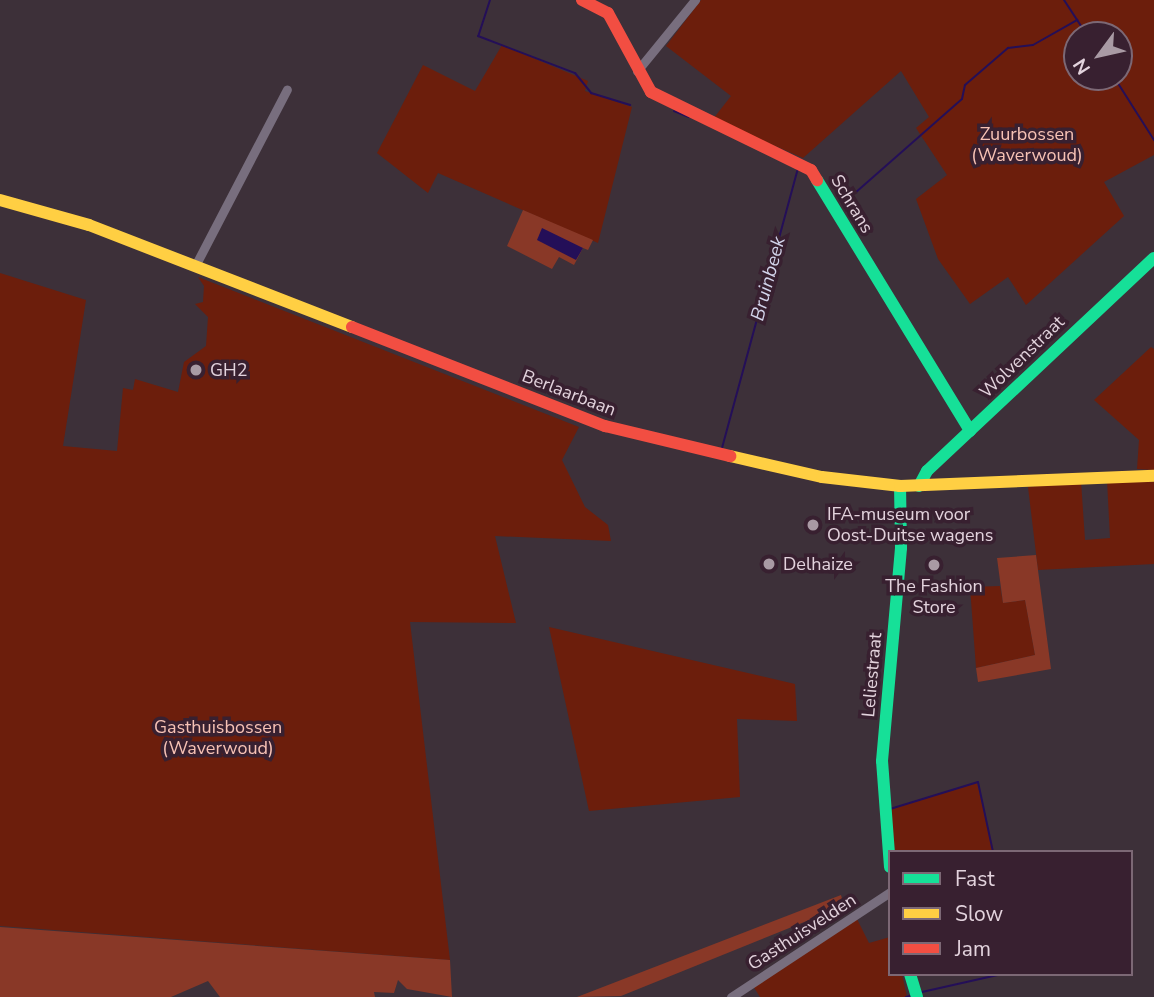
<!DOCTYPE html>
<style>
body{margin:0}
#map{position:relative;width:1154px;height:997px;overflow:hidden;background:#3d3039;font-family:"Nunito Sans",sans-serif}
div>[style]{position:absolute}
.green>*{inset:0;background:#6c1e0c}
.forest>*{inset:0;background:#893827}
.water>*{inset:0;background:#240f58}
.stream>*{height:2px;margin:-1px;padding:0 1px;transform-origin:1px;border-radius:1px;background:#240f58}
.street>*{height:9px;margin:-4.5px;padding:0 4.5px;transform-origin:4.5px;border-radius:4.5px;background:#786e7e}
.fast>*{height:12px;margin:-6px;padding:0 6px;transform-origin:6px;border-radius:6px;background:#16e098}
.slow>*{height:12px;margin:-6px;padding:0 6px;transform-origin:6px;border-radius:6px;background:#ffcf43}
.jam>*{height:12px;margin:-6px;padding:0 6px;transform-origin:6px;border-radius:6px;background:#f24e42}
.dots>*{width:19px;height:19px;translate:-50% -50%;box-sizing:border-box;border:4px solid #382030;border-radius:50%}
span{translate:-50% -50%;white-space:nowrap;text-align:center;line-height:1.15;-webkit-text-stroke:7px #382030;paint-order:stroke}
.park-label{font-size:18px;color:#f7c2b5}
.street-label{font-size:18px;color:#e3d3dd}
.poi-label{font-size:18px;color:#e3d3dd}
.left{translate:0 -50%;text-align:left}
.water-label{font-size:19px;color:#d3d4eb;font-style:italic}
.legend{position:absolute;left:888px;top:850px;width:245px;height:126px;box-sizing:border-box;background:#382030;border:2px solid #7c6875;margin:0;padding:9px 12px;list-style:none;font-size:21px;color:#e3d3dd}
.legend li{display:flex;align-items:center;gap:14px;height:35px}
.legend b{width:35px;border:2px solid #7c6875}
.north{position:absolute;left:1063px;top:21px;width:70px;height:70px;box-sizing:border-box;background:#382030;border:2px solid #7c6875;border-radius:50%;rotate:237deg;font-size:19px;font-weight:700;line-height:28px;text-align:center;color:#e3d3dd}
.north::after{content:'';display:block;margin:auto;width:24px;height:32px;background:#a99aa4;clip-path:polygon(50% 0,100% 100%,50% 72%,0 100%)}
</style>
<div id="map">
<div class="green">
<div style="clip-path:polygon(evenodd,701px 0,1154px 0,1154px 155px,1104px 182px,1124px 216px,1026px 305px,1008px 277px,970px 304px,938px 259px,916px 199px,947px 175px,916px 128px,929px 117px,901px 71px,803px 158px,713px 119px,731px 96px,666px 46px,701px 0,1077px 35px,1119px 35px,1119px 77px,1077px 77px,1077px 35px)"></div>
<div style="clip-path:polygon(502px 45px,588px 81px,585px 91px,632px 107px,598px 243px,438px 173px,428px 193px,377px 153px,423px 65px,475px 91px)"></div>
<div style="clip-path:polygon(0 273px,86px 300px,63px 446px,117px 451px,123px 388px,133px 390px,135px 379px,178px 392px,184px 362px,206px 346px,208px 317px,195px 304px,203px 302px,204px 286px,198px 277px,579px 427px,562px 460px,585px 507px,608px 525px,611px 541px,495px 536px,516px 623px,410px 622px,450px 960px,0 926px)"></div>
<div style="clip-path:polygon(1151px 347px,1154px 349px,1154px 470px,1137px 469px,1139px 440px,1094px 400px)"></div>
<div style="clip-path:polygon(1107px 480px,1154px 482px,1154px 564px,1038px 570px,1028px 487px,1081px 481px,1085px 540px,1110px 538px)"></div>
<div style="clip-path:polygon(1000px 586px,1003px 603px,1025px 600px,1035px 655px,976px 668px,970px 587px)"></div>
<div style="clip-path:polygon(549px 627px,795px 684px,797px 721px,737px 719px,740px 797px,589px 811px)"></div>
<div style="clip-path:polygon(977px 783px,994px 852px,895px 852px,889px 809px)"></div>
<div style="clip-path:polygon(856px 917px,869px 943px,890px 937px,890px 974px,902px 974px,907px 997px,760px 997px,753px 986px)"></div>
</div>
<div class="forest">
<div style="clip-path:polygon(523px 210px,593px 240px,588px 250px,583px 248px,574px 265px,559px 257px,552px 269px,507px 246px)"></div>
<div style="clip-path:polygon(1036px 555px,1051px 669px,978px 682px,976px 668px,1035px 655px,1025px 600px,1003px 603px,997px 558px)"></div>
<div style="clip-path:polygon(841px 895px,844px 906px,621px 996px,577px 997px)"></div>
<div style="clip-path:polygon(0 927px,450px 960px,452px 997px,407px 989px,398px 980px,394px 993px,374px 992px,375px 997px,220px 997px,208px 981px,171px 997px,0 997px)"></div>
</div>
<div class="water">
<div style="clip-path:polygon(542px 228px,583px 248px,576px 260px,537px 240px)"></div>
</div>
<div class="stream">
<div style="left:490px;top:0;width:38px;rotate:108deg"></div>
<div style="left:478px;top:36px;width:104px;rotate:20.9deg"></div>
<div style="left:575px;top:73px;width:26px;rotate:51deg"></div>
<div style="left:591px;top:93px;width:41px;rotate:17.1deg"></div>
<div style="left:1064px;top:0;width:42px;rotate:56.7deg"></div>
<div style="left:1114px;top:77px;width:75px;rotate:57.6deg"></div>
<div style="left:674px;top:111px;width:16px;rotate:22deg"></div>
<div style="left:855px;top:193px;width:142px;rotate:-41.3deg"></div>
<div style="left:962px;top:99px;width:14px;rotate:-78deg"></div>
<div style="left:965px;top:85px;width:57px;rotate:-40.7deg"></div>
<div style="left:1008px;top:48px;width:25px;rotate:-7deg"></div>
<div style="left:1033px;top:45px;width:51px;rotate:-29.6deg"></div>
<div style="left:722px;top:448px;width:289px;rotate:-74.8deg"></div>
<div style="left:890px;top:809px;width:92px;rotate:-17.1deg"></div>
<div style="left:978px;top:782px;width:72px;rotate:77.9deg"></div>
<div style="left:922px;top:992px;width:82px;rotate:-12.7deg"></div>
<div style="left:906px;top:997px;width:4px;rotate:-14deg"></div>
</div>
<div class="street">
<div style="left:637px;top:71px;width:92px;rotate:-50.8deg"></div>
<div style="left:195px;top:266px;width:199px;rotate:-62.5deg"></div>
<div style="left:731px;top:997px;width:191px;rotate:-33.4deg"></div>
</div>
<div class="fast">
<div style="left:817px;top:180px;width:294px;rotate:58.6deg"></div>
<div style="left:919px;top:486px;width:17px;rotate:-62deg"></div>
<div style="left:927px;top:471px;width:311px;rotate:-43.2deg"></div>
<div style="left:890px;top:867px;width:106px;rotate:-94.3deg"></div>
<div style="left:882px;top:761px;width:214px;rotate:-84.9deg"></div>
<div style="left:901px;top:548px;width:62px;rotate:-90.9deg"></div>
<div style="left:910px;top:974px;width:24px;rotate:73deg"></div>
</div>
<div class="slow">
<div style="left:0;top:200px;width:92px;rotate:15.7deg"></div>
<div style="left:89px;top:225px;width:282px;rotate:21.2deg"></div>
<div style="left:730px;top:456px;width:94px;rotate:12.9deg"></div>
<div style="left:822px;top:477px;width:79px;rotate:6.6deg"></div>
<div style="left:900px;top:486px;width:254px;rotate:-2.3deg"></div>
</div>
<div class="jam">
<div style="left:582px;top:0;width:29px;rotate:27deg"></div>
<div style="left:608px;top:13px;width:90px;rotate:61.4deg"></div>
<div style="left:651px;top:92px;width:178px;rotate:26deg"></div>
<div style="left:811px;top:170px;width:12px;rotate:59deg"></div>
<div style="left:352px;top:327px;width:272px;rotate:21.4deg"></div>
<div style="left:605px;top:426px;width:129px;rotate:13.5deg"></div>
</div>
<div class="dots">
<div style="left:196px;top:370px;background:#a99aa4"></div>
<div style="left:813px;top:525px;background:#a99aa4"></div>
<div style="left:769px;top:564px;background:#a99aa4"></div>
<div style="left:934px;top:565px;background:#a99aa4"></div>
</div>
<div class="park-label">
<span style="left:1027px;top:145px">Zuurbossen<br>(Waverwoud)</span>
<span style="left:218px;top:738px">Gasthuisbossen<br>(Waverwoud)</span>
</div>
<div class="street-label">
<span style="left:852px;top:204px;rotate:59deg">Schrans</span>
<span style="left:1022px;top:357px;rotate:-44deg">Wolvenstraat</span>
<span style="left:569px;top:393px;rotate:21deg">Berlaarbaan</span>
<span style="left:872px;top:675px;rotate:-85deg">Leliestraat</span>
<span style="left:802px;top:932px;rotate:-33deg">Gasthuisvelden</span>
</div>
<div class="poi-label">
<span class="left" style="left:210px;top:370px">GH2</span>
<span class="left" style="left:827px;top:525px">IFA-museum voor<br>Oost-Duitse wagens</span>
<span class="left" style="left:783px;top:564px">Delhaize</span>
<span style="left:934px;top:597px">The Fashion<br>Store</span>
</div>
<div class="water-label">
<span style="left:769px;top:279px;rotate:-75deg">Bruinbeek</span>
</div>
<ul class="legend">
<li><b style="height:9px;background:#16e098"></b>Fast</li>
<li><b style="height:9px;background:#ffcf43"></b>Slow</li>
<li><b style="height:9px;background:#f24e42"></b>Jam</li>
</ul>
<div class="north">N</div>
</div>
